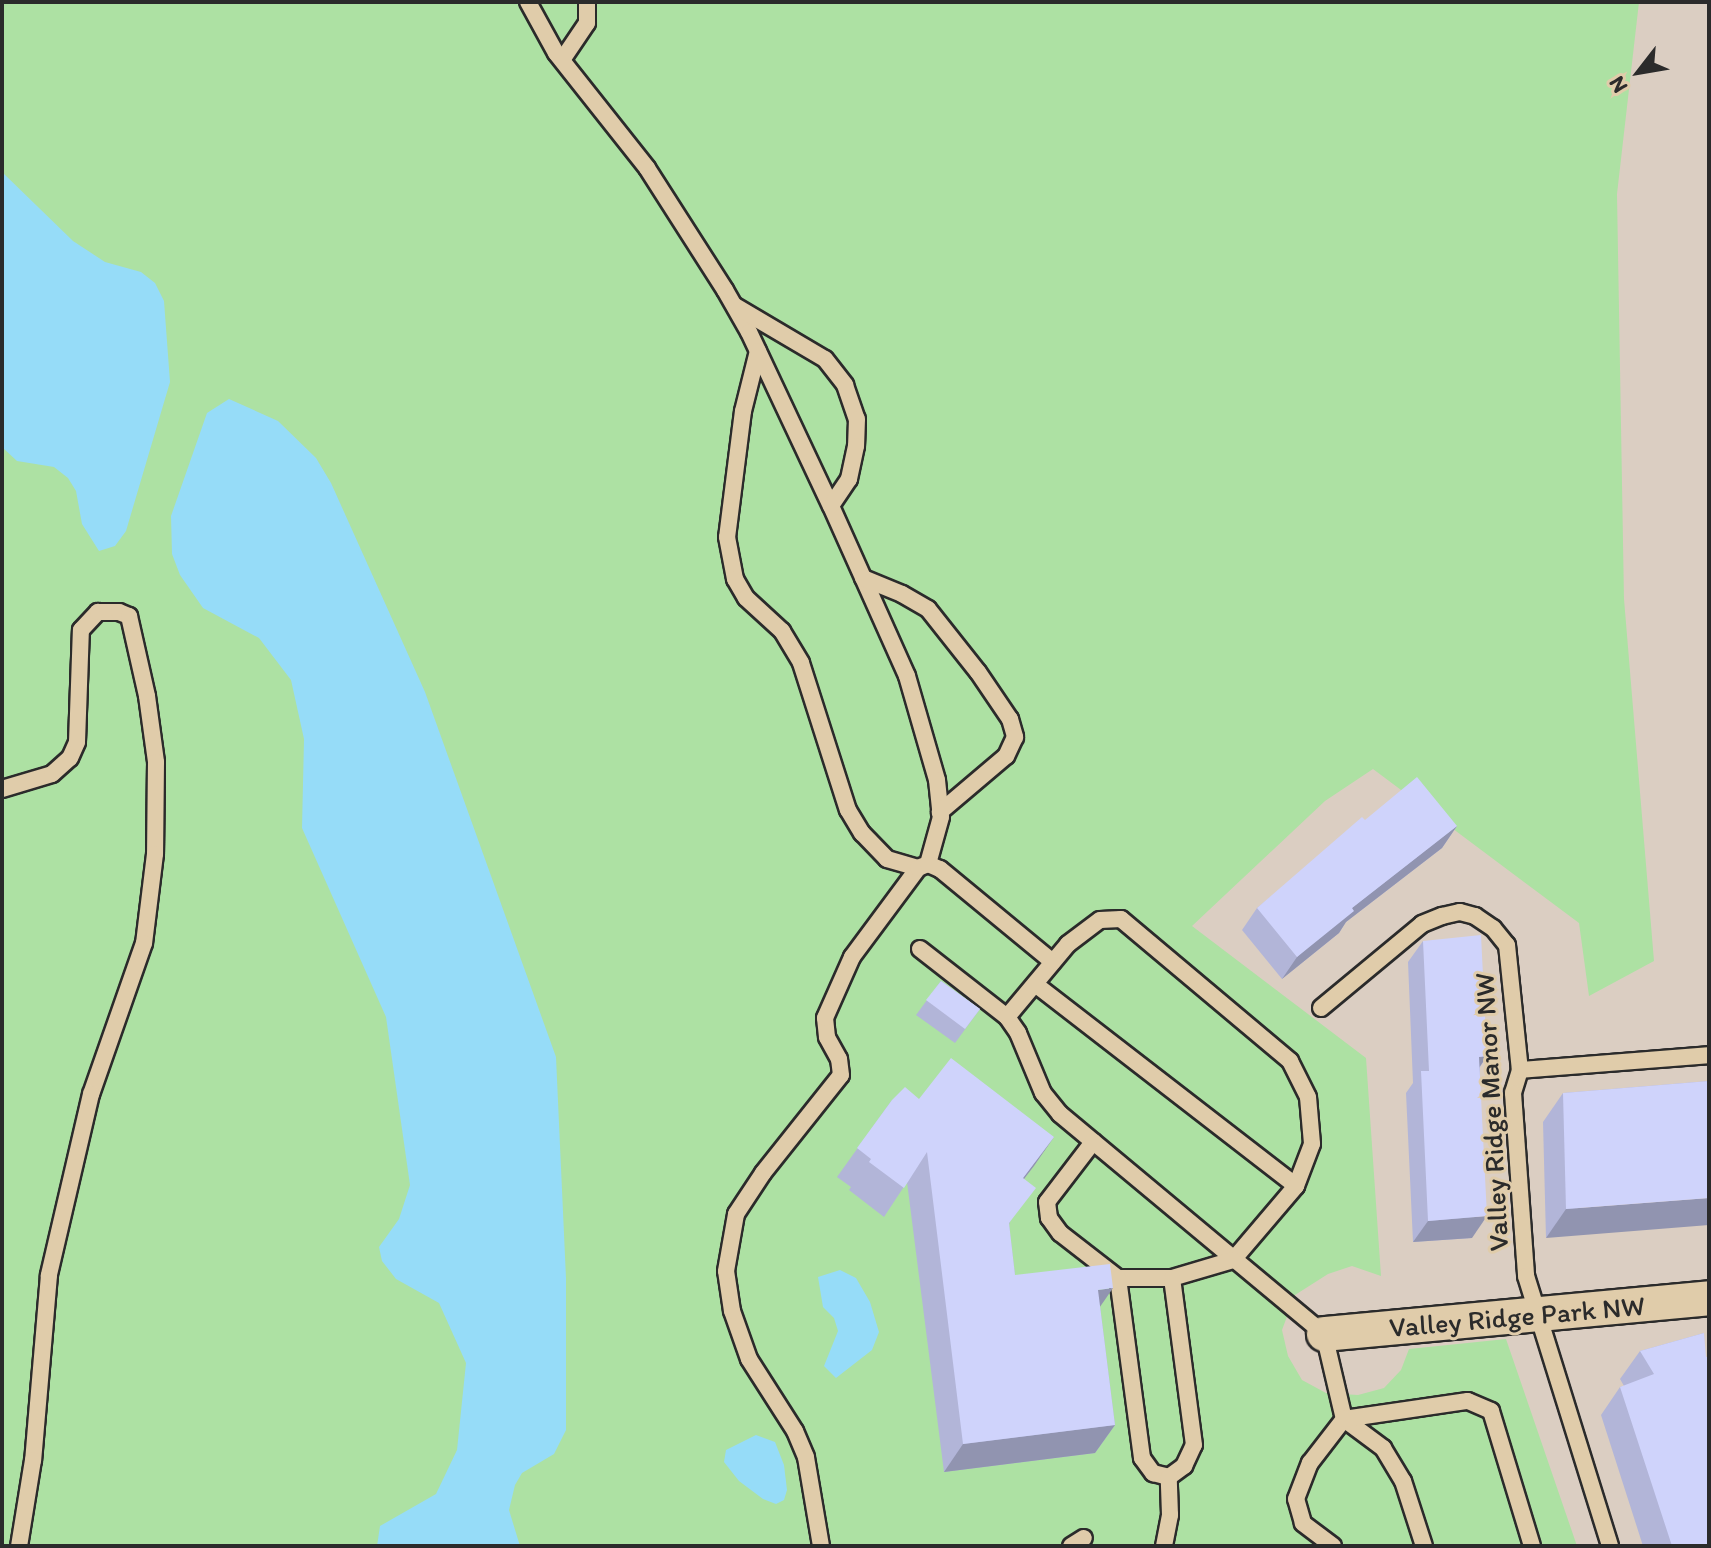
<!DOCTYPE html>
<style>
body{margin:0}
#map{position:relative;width:1711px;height:1548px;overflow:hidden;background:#dbcec2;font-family:Itim,sans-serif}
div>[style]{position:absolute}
.green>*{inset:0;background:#ade1a3}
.water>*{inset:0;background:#96dcf8}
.roads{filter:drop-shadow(2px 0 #2b2b2b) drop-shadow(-2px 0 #2b2b2b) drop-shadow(0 2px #2b2b2b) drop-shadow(0 -2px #2b2b2b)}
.service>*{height:16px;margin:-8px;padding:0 8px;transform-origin:8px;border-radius:8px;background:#e0ccaa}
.minor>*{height:34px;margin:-17px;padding:0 17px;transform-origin:17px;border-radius:17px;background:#e0ccaa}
.wall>*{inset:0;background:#b2b5d8}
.shaded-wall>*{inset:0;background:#9194b0}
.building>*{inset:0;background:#cfd3fb}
span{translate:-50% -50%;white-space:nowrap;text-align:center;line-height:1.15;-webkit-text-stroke:6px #e0ccaa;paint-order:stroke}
.street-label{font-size:28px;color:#2b2b2b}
.frame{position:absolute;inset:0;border:4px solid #2b2b2b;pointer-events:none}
.north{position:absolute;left:1599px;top:32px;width:80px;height:80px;-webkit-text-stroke:6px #e0ccaa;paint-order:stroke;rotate:239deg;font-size:22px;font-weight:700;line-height:32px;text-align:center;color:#2b2b2b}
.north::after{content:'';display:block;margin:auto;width:28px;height:36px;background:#2b2b2b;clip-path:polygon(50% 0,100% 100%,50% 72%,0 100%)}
</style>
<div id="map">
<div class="green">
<div style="clip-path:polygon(2px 2px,1639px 2px,1617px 194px,1624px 599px,1654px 961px,1589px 996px,1579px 923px,1373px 769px,1325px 801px,1192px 926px,1366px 1058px,1381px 1276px,1352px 1266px,1328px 1274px,1295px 1295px,1282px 1330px,1288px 1356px,1302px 1380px,1326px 1393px,1358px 1395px,1384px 1388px,1401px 1370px,1409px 1349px,1506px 1339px,1577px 1546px,2px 1546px)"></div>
</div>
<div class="water">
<div style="clip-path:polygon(2px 172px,73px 241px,105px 262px,141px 272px,155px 283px,164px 301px,170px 382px,126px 531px,115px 546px,99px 551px,82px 524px,76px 491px,68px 478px,54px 467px,17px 461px,2px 447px)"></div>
<div style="clip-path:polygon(229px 399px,278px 421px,316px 458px,331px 483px,425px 692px,556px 1057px,566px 1278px,566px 1430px,554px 1454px,522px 1473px,515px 1485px,509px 1510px,520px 1546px,377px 1546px,380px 1526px,436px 1494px,457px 1450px,466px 1363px,439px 1303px,396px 1279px,382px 1261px,379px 1247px,399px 1219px,410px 1185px,386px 1017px,302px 828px,304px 739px,291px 680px,259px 638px,203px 608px,180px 575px,172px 554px,171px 516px,207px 413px)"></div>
<div style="clip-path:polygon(840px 1270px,856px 1278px,870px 1302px,879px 1332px,872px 1350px,836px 1378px,824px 1366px,838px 1331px,834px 1318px,823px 1307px,818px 1277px)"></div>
<div style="clip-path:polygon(756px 1435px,775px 1442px,784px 1465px,787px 1490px,784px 1500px,776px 1504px,763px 1499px,739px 1481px,724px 1462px,726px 1450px)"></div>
</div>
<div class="roads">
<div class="service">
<div style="left:528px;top:2px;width:58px;rotate:61.2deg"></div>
<div style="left:556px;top:53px;width:147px;rotate:51.6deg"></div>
<div style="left:647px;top:168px;width:145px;rotate:57.4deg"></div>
<div style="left:725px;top:290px;width:48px;rotate:60.3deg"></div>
<div style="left:749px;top:332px;width:192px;rotate:64.8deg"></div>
<div style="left:831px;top:506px;width:186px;rotate:65.9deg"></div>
<div style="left:907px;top:676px;width:108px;rotate:73.9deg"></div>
<div style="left:937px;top:780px;width:37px;rotate:84deg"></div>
<div style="left:941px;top:817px;width:49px;rotate:105.5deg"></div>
<div style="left:562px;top:60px;width:45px;rotate:-56deg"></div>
<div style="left:587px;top:23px;width:21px;rotate:-90deg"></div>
<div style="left:735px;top:306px;width:104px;rotate:30.5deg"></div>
<div style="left:825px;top:359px;width:33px;rotate:52deg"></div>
<div style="left:845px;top:385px;width:36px;rotate:71deg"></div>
<div style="left:857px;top:419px;width:27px;rotate:92deg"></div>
<div style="left:856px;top:446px;width:34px;rotate:102deg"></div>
<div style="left:849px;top:479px;width:32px;rotate:124deg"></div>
<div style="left:758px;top:351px;width:62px;rotate:104deg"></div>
<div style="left:743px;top:411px;width:127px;rotate:97.2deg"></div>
<div style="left:727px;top:537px;width:43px;rotate:79.2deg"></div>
<div style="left:735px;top:579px;width:22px;rotate:60deg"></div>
<div style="left:746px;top:598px;width:49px;rotate:42.5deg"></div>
<div style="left:782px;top:631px;width:37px;rotate:59deg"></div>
<div style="left:801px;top:663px;width:154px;rotate:72.3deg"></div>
<div style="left:848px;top:810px;width:27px;rotate:59deg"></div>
<div style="left:862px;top:833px;width:36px;rotate:46deg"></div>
<div style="left:887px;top:859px;width:32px;rotate:16deg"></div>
<div style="left:863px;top:578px;width:42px;rotate:22.3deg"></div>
<div style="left:902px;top:594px;width:30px;rotate:30deg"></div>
<div style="left:928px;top:609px;width:80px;rotate:51.6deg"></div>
<div style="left:978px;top:672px;width:57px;rotate:55.8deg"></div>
<div style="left:1010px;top:719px;width:19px;rotate:74deg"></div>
<div style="left:1015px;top:737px;width:21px;rotate:115deg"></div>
<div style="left:1006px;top:756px;width:87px;rotate:139.7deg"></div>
<div style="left:2px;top:789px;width:52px;rotate:-16.7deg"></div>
<div style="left:52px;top:774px;width:24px;rotate:-42deg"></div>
<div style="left:70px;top:758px;width:17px;rotate:-66deg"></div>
<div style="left:77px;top:742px;width:112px;rotate:-88deg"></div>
<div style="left:81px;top:630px;width:25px;rotate:-47deg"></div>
<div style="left:98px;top:612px;width:21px"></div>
<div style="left:119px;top:612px;width:11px;rotate:22deg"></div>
<div style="left:129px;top:616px;width:82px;rotate:77.3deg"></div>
<div style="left:147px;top:696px;width:67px;rotate:82.2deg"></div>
<div style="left:156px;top:762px;width:92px;rotate:90.6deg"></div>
<div style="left:155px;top:854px;width:90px;rotate:97deg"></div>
<div style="left:144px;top:943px;width:160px;rotate:109.3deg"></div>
<div style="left:91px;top:1094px;width:186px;rotate:103.1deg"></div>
<div style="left:49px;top:1275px;width:186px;rotate:94.9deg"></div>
<div style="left:33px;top:1460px;width:87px;rotate:99.2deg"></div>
<div style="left:920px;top:949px;width:110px;rotate:38deg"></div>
<div style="left:1007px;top:1017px;width:19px;rotate:55deg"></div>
<div style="left:1018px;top:1033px;width:65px;rotate:67.4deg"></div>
<div style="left:1043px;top:1093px;width:27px;rotate:51deg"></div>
<div style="left:1060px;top:1114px;width:344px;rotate:39.8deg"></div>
<div style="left:1324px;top:1334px;width:87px;rotate:76.8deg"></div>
<div style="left:1344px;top:1419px;width:49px;rotate:36.6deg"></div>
<div style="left:1383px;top:1448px;width:39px;rotate:59deg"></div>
<div style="left:1403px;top:1481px;width:68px;rotate:72.1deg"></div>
<div style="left:1035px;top:984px;width:330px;rotate:37.7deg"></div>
<div style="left:1321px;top:1008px;width:131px;rotate:-39.7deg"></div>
<div style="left:1422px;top:924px;width:22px;rotate:-22deg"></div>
<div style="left:1442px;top:916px;width:18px;rotate:-13deg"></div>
<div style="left:1460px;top:912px;width:16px;rotate:15deg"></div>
<div style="left:1475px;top:916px;width:22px;rotate:34deg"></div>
<div style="left:1493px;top:928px;width:22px;rotate:51deg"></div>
<div style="left:1507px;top:945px;width:126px;rotate:84.1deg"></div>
<div style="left:1520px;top:1070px;width:24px;rotate:107deg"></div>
<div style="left:1513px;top:1093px;width:183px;rotate:85.9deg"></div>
<div style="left:1526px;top:1276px;width:283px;rotate:72.7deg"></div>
<div style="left:1007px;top:1017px;width:95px;rotate:-50.1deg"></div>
<div style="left:1068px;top:944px;width:40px;rotate:-37deg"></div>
<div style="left:1100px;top:920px;width:21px;rotate:-3deg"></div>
<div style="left:1121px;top:919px;width:221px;rotate:40deg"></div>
<div style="left:1290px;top:1061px;width:40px;rotate:63.4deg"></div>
<div style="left:1308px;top:1097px;width:47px;rotate:85.1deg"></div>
<div style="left:1312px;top:1144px;width:45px;rotate:110.9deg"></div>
<div style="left:1296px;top:1186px;width:97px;rotate:130.4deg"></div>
<div style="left:1233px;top:1260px;width:64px;rotate:163.6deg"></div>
<div style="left:1172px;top:1278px;width:54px;rotate:180deg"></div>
<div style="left:1118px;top:1278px;width:73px;rotate:-142.2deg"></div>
<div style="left:1060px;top:1233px;width:19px;rotate:-126deg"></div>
<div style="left:1049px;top:1218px;width:16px;rotate:-97deg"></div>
<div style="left:1047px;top:1202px;width:76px;rotate:-52.5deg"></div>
<div style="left:1520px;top:1070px;width:190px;rotate:-4.5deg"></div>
<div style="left:1118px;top:1278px;width:182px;rotate:82.4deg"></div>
<div style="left:1142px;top:1458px;width:19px;rotate:54deg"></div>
<div style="left:1153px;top:1473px;width:16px;rotate:14deg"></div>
<div style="left:1169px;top:1477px;width:19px;rotate:-36deg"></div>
<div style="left:1184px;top:1466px;width:23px;rotate:-65deg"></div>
<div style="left:1194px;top:1445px;width:168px;rotate:-97.5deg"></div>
<div style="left:821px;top:1546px;width:90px;rotate:-99.6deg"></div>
<div style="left:806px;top:1457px;width:28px;rotate:-113deg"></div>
<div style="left:795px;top:1431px;width:85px;rotate:-122.6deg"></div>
<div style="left:749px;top:1359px;width:51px;rotate:-109.5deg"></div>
<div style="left:732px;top:1311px;width:40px;rotate:-98.5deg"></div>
<div style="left:726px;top:1271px;width:58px;rotate:-80deg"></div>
<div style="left:736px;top:1214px;width:49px;rotate:-56.6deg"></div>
<div style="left:763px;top:1173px;width:125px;rotate:-51.5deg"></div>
<div style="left:841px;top:1075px;width:16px;rotate:-97deg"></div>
<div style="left:839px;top:1059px;width:25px;rotate:-119deg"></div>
<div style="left:827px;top:1037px;width:19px;rotate:-96deg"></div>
<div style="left:825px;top:1018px;width:67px;rotate:-66.1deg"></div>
<div style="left:852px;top:957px;width:111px;rotate:-53.4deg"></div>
<div style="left:918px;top:868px;width:11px;rotate:-22deg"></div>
<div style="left:928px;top:864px;width:13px;rotate:23deg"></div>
<div style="left:940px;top:869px;width:146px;rotate:39.5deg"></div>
<div style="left:1071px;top:1546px;width:15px;rotate:-32deg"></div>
<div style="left:1164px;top:1546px;width:32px;rotate:-79deg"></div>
<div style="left:1170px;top:1515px;width:38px;rotate:-92deg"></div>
<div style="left:1333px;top:1546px;width:38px;rotate:-143deg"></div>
<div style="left:1303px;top:1523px;width:25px;rotate:-106deg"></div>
<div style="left:1296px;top:1499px;width:39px;rotate:-69deg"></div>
<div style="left:1310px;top:1463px;width:56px;rotate:-52.3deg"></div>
<div style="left:1344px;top:1419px;width:125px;rotate:-8.3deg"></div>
<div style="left:1468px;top:1401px;width:25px;rotate:23deg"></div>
<div style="left:1491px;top:1411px;width:141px;rotate:73.1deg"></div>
</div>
<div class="minor">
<div style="left:1324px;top:1334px;width:387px;rotate:-5.3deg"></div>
</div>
</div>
<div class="wall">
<div style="clip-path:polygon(1365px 820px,1457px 826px,1442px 848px,1346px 922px,1339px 933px,1282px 979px,1242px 930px,1257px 908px)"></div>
<div style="clip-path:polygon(1423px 941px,1487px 1056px,1480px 1067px,1472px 1238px,1413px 1242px,1406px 1093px,1413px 1083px,1408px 962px)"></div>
<div style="clip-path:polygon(941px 981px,980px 1009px,955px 1043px,916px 1015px)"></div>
<div style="clip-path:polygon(1709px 1081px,1546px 1238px,1543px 1122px,1563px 1093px)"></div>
<div style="clip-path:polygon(919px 1099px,1054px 1137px,1024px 1179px,1009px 1225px,1015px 1275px,1100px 1306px,1115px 1425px,1095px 1453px,944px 1472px,907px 1182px,884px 1217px,849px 1190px,851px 1187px,837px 1177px,892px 1100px)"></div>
<div style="clip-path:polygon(1704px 1333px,1709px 1546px,1643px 1546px,1601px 1415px,1620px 1387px,1624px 1386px,1620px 1379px,1640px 1351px)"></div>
</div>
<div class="shaded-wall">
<div style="clip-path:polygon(1457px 826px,1442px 848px,1346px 922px,1339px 933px,1282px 979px,1297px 957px,1352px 908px)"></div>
<div style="clip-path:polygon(1487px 1056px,1472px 1078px,1479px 1057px)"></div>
<div style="clip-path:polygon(1054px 1137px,1034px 1166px,1003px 1206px,1023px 1178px)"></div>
<div style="clip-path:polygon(1709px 1198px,1709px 1225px,1546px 1238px,1566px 1209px)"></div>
<div style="clip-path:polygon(1487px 1216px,1472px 1238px,1413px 1242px,1428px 1221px)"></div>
<div style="clip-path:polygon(1113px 1288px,1093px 1317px,1098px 1290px)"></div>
<div style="clip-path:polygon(1115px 1425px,1095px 1453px,944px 1472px,963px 1444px)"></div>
</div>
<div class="building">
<div style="clip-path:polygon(1417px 777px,1457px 826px,1352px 908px,1354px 911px,1297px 957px,1257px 908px,1362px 817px,1365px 820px)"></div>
<div style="clip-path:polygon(1481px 935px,1487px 1056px,1479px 1057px,1487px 1216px,1428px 1221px,1421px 1071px,1429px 1071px,1423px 941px)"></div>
<div style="clip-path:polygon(941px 981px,980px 1009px,965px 1029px,926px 1000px)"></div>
<div style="clip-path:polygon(951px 1058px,1054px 1137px,1023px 1178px,1036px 1188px,1009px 1223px,1015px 1275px,1110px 1264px,1113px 1288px,1098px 1290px,1115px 1425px,963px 1444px,927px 1152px,904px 1188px,869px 1162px,871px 1159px,857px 1148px,892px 1100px,905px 1087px,919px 1099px)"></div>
<div style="clip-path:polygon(1709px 1081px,1709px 1198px,1566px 1209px,1563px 1093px)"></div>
<div style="clip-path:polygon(1704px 1333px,1706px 1357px,1709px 1356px,1709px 1546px,1672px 1546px,1620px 1387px,1654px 1374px,1640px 1351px)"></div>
</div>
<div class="street-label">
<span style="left:1491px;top:1112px;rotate:-93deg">Valley Ridge Manor NW</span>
<span style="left:1517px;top:1316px;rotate:-5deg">Valley Ridge Park NW</span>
</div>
<div class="frame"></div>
<div class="north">N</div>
</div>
